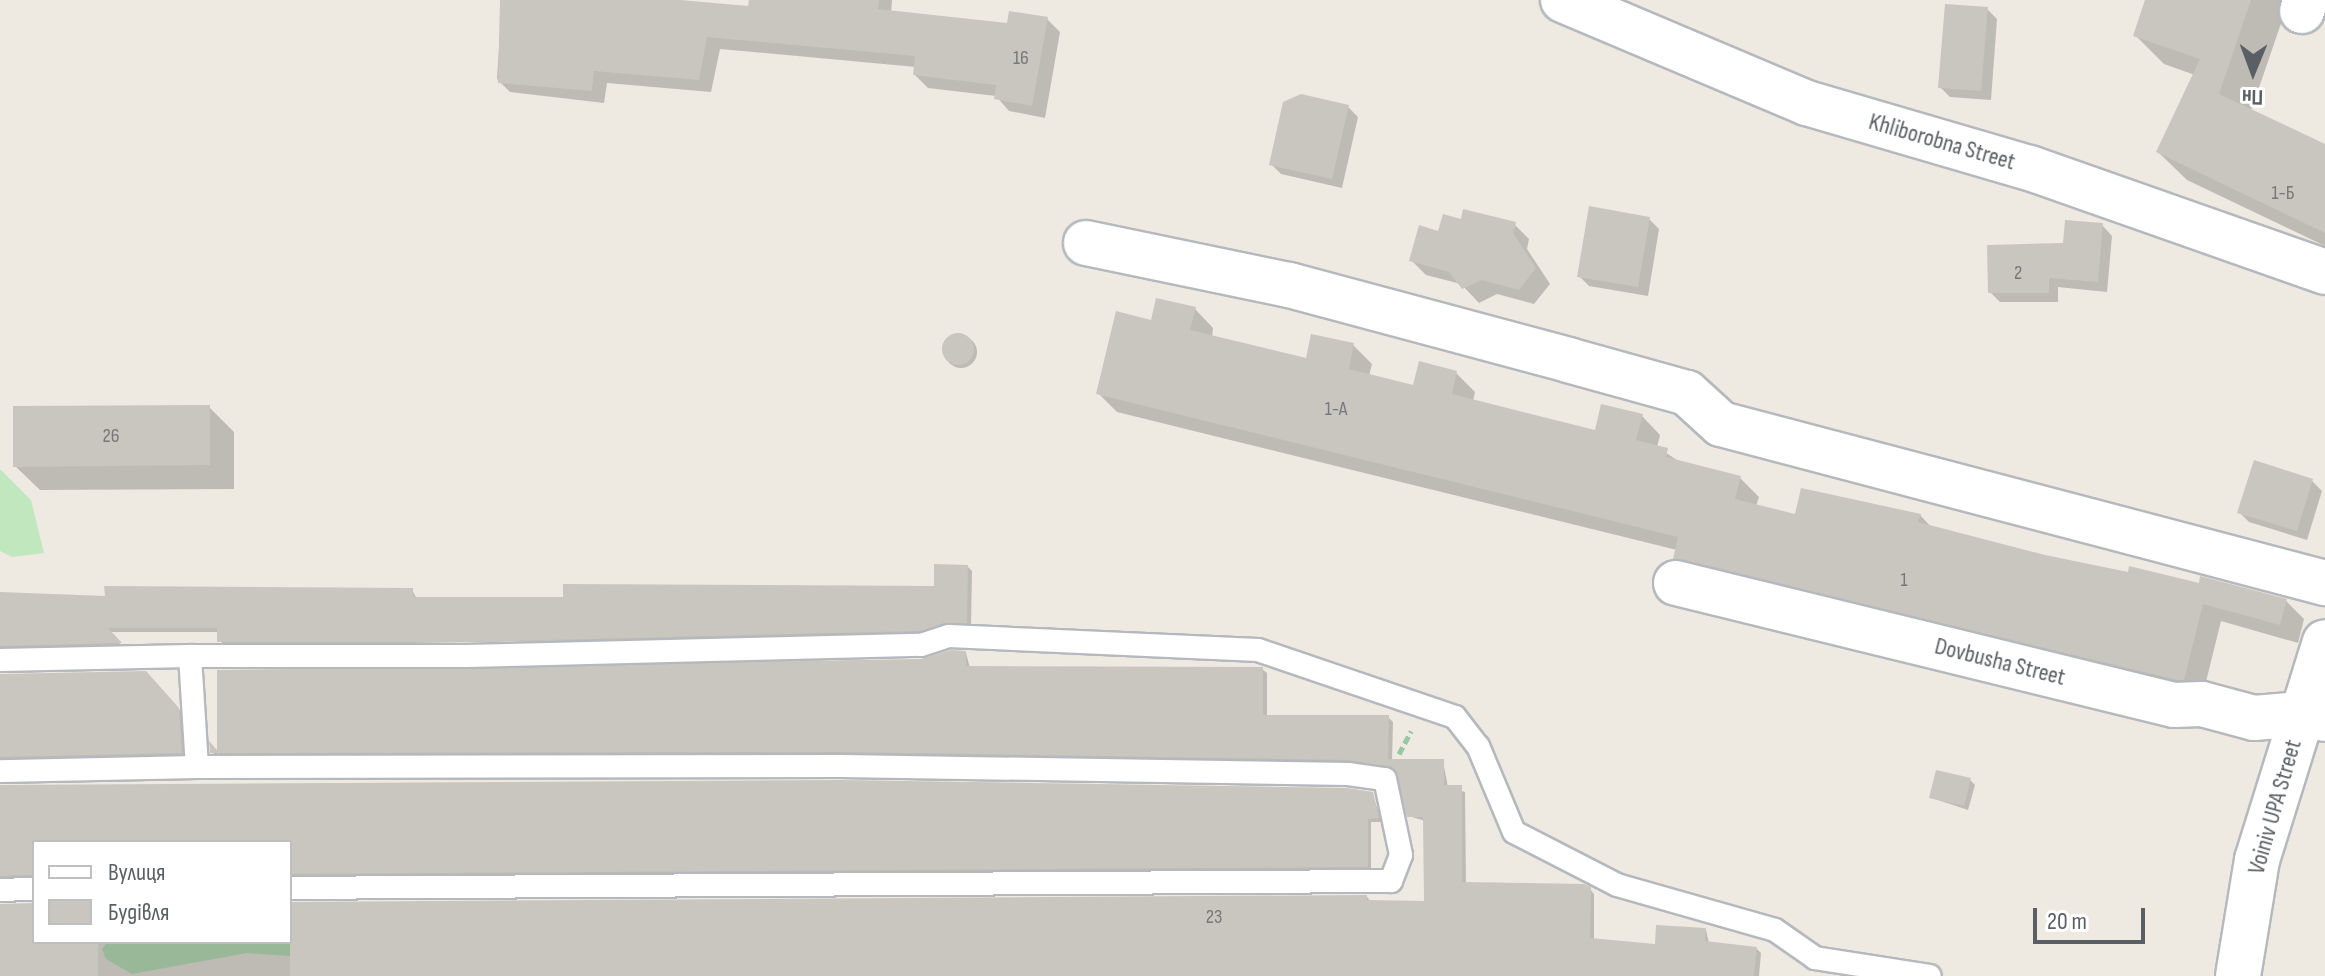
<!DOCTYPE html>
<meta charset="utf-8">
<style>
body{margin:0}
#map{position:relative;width:2325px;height:976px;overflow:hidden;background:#eeeae2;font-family:"Sofia Sans Condensed",sans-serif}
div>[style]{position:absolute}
.green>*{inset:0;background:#c0e7bd}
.shadow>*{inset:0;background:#0003}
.round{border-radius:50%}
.building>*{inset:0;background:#c9c5bf}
.path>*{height:5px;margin-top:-2.5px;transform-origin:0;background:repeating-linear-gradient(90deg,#96c8a1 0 8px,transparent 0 12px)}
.roads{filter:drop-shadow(2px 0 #b5b9bd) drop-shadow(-2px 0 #b5b9bd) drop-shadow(0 2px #b5b9bd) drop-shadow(0 -2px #b5b9bd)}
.lane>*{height:22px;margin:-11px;padding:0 11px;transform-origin:11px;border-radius:11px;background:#fff}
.street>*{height:44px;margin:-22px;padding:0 22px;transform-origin:22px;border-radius:22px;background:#fff}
span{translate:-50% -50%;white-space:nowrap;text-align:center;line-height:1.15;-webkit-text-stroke:8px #fff;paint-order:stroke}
.number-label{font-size:20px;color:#76787a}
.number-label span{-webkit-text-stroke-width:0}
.street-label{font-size:24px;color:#5a5f63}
.legend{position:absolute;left:32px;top:840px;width:260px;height:104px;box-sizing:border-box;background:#fff;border:2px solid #bdbfc1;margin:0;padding:10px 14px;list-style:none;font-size:24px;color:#5a5f63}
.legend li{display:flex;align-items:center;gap:16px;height:40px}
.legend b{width:40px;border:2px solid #bdbfc1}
.north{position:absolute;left:2213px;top:32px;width:80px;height:80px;-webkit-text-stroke:6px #fff;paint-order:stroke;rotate:181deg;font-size:22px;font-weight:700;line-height:32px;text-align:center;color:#5a5f63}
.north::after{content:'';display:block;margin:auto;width:28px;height:36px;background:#5a5f63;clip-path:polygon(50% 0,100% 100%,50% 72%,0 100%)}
.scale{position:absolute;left:2033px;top:908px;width:112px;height:36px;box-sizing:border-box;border:4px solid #5a5f63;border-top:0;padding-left:10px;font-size:24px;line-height:28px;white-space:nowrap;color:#5a5f63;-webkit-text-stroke:6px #fff;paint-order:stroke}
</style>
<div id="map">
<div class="green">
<div style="clip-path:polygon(0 469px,31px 500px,44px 553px,12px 557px,0 551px)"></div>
<div style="clip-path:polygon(107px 942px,290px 942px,372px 962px,247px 953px,132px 974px,106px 959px,102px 949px)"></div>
</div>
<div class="shadow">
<div style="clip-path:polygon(502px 0,659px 0,750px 9px,751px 0,892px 0,891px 13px,1009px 25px,1047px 19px,1060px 32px,1045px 118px,1009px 111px,996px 96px,928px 88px,915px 75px,916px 67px,720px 49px,711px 92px,607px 83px,604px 103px,510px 92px,497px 79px)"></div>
<div style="clip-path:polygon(2147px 0,2289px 0,2251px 111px,2325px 147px,2325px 246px,2187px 180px,2158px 152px,2195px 75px,2164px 64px,2135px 35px)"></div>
<div style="clip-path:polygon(1987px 9px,1997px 19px,1991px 100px,1950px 97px,1940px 87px)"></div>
<div style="clip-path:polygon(1348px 107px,1358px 117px,1342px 188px,1281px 174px,1271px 164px)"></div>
<div style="clip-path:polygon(1649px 219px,1659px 229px,1648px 296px,1589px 286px,1579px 276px)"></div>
<div style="clip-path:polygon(1462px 222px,1514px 224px,1529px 239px,1527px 249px,1550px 284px,1534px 304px,1497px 294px,1479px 303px,1461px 284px,1426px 275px,1411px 260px,1440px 233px)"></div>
<div style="clip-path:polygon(2102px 225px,2112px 236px,2107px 292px,2058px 287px,2058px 302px,2000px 302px,1990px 292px)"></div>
<div style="clip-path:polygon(1195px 309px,1213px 328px,1212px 337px,1307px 360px,1353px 345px,1372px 364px,1369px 376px,1415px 387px,1456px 373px,1475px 392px,1473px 401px,1596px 432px,1642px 416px,1660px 435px,1657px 447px,1680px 462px,1740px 478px,1759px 497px,1756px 506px,1797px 516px,1920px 515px,1932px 528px,2044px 557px,2286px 601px,2304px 619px,2298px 643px,2221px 621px,2202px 698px,1694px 577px,1675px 558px,1677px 550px,1117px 412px,1098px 393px,1153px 322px)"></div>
<div class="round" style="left:945px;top:336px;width:32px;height:32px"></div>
<div style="clip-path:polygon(209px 407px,234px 432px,234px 489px,40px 490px,15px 466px)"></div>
<div style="clip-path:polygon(2312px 481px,2322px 491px,2307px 540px,2249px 522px,2239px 512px)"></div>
<div style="clip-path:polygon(968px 567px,972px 571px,971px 627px,924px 635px,223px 646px,219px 632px,109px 632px,123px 647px,0 654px,0 594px,107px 598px,412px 590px,417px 599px,565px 599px,936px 588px)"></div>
<div style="clip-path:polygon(966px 653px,970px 668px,1262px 669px,1267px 673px,1267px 717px,1388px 717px,1393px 722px,1392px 761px,1443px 761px,1448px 787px,1465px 792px,1466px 884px,1590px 889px,1594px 894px,1594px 941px,1657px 947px,1706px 930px,1709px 943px,1757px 949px,1761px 953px,1759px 976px,0 976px,0 906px,34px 904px,34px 942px,290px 942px,290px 904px,1367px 897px,1371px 902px,1426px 903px,1425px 821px,1409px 816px,1397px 772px,1356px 764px,847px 756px,217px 757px,212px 752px,212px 747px,219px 754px,219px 672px,922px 661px)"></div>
<div style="clip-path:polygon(146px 673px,183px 714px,186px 757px,0 764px,0 676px)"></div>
<div style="clip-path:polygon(1970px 780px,1975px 785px,1968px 810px,1932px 798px)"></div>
<div style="clip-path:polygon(0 787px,1372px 793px,1382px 822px,1371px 822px,1371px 871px,290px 881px,290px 842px,34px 842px,34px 881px,0 882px)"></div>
</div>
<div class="building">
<div style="clip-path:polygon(500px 0,680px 0,748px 6px,749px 0,879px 0,878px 9px,1007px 23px,1009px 11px,1048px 17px,1032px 106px,994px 99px,996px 85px,913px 75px,915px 56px,707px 37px,699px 80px,594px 71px,592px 91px,498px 83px)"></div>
<div style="clip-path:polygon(2145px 0,2251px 0,2219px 94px,2325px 144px,2325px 233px,2156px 152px,2200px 59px,2133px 36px)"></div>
<div style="clip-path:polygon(1945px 4px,1988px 7px,1981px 91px,1938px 88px)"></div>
<div style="clip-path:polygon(1301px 94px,1349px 105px,1332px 179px,1269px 165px,1283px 102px)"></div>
<div style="clip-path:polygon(1589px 206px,1650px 217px,1638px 287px,1577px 277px)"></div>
<div style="clip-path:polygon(1463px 209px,1516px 222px,1513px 233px,1536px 268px,1519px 290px,1482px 280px,1462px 289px,1449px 272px,1409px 261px,1419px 225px,1438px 231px,1443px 214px,1461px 219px)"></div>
<div style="clip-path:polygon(2065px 220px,2103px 223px,2098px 282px,2049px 278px,2049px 293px,1988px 293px,1987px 245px,2063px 243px)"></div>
<div style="clip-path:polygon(1156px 298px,1196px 307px,1190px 330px,1306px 358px,1311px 334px,1354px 343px,1349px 369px,1413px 385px,1419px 361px,1457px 371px,1452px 394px,1595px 430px,1601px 404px,1643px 414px,1636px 440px,1668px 448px,1666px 457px,1741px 476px,1735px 499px,1795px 514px,1801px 488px,1921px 514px,1918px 522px,2045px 555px,2128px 572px,2129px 566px,2199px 583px,2200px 576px,2287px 599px,2280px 625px,2203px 604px,2184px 680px,2177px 680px,1673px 559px,1678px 537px,1096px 394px,1116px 311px,1151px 320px)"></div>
<div class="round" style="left:942px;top:333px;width:32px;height:32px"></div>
<div style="clip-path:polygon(210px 405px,210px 465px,13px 467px,13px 406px)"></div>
<div style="clip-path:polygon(2254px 460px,2313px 479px,2297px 531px,2237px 513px)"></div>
<div style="clip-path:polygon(934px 564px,968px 565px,967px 623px,919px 631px,465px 642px,217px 642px,217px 628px,108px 628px,122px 643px,0 646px,0 592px,105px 596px,104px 586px,413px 588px,413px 597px,563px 597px,563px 584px,934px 586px)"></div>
<div style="clip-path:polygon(951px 650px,966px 651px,966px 666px,1263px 667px,1263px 715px,1389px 715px,1388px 759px,1444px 759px,1444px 785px,1462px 785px,1462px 882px,1584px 884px,1591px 887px,1590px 938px,1655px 944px,1656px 925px,1706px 928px,1705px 941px,1757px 947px,1754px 976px,290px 976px,290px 902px,1367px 895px,1367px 900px,1424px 901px,1423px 817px,1407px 817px,1394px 768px,1348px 760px,841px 752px,210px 753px,209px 741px,217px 750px,217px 670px,921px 659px)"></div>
<div style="clip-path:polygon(146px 671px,179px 708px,182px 753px,0 757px,0 674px)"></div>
<div style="clip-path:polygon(1936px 770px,1971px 778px,1964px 806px,1929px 798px)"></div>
<div style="clip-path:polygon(841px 780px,1347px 788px,1373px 792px,1379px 818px,1368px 819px,1368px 867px,290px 874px,290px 842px,34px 842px,34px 875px,0 876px,0 785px)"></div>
<div style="clip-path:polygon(34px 903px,34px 942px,98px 942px,98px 976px,0 976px,0 904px)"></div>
</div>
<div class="path">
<div style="left:1399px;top:754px;width:26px;rotate:-62deg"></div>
</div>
<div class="roads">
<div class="lane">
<div style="left:190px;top:656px;width:275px"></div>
<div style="left:465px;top:656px;width:456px;rotate:-1.4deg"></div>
<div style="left:921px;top:645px;width:29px;rotate:-18deg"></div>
<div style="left:949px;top:636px;width:309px;rotate:2.6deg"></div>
<div style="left:1258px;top:650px;width:208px;rotate:18.8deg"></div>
<div style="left:1455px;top:717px;width:37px;rotate:52deg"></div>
<div style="left:1478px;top:746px;width:93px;rotate:67.3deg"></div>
<div style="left:1514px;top:832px;width:116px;rotate:27.2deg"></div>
<div style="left:1617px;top:885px;width:164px;rotate:15.9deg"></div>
<div style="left:1775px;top:930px;width:49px;rotate:35deg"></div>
<div style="left:1815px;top:958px;width:116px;rotate:8.9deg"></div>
<div style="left:0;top:660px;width:190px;rotate:-1.2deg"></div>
<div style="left:190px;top:656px;width:111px;rotate:86.4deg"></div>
<div style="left:197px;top:767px;width:197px;rotate:178.8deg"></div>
<div style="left:197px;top:767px;width:644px;rotate:-0.09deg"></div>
<div style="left:841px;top:766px;width:507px;rotate:0.9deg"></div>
<div style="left:1348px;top:774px;width:37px;rotate:8deg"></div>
<div style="left:1385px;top:779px;width:78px;rotate:78.1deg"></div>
<div style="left:1401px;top:855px;width:28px;rotate:111deg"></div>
<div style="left:1391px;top:881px;width:1101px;rotate:179.64deg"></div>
<div style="left:0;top:890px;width:34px;rotate:-2deg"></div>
</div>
<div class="street">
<div style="left:1563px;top:0;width:265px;rotate:22.9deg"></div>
<div style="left:1807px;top:103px;width:232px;rotate:16.3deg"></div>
<div style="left:2030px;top:168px;width:313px;rotate:19.4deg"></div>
<div style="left:2302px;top:11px;width:12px;rotate:-70deg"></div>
<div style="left:1086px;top:243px;width:207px;rotate:11.7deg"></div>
<div style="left:1289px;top:285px;width:289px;rotate:15deg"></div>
<div style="left:1568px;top:360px;width:123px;rotate:15.5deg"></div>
<div style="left:1687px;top:393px;width:46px;rotate:42.4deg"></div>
<div style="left:1721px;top:424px;width:625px;rotate:14.75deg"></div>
<div style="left:1676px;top:583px;width:513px;rotate:13.77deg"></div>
<div style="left:2174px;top:705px;width:28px;rotate:-2deg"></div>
<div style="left:2202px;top:704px;width:54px;rotate:15.1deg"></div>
<div style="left:2254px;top:718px;width:48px;rotate:-4.8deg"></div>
<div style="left:2302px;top:714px;width:24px;rotate:12deg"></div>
<div style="left:2238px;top:976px;width:118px;rotate:-80.7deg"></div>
<div style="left:2257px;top:860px;width:228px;rotate:-72.7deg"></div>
</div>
</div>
<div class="number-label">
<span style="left:1021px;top:58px">16</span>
<span style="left:2283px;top:193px">1-Б</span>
<span style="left:2018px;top:273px">2</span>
<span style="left:1336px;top:409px">1-А</span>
<span style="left:111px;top:436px">26</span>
<span style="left:1904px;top:580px">1</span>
<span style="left:1214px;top:917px">23</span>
</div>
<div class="street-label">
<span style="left:1942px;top:142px;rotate:16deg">Khliborobna Street</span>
<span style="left:2000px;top:662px;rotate:14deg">Dovbusha Street</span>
<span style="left:2275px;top:807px;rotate:-74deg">Voiniv UPA Street</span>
</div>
<ul class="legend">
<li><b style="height:10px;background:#fff"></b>Вулиця</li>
<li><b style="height:22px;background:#c9c5bf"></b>Будівля</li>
</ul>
<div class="north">Пн</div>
<div class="scale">20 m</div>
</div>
